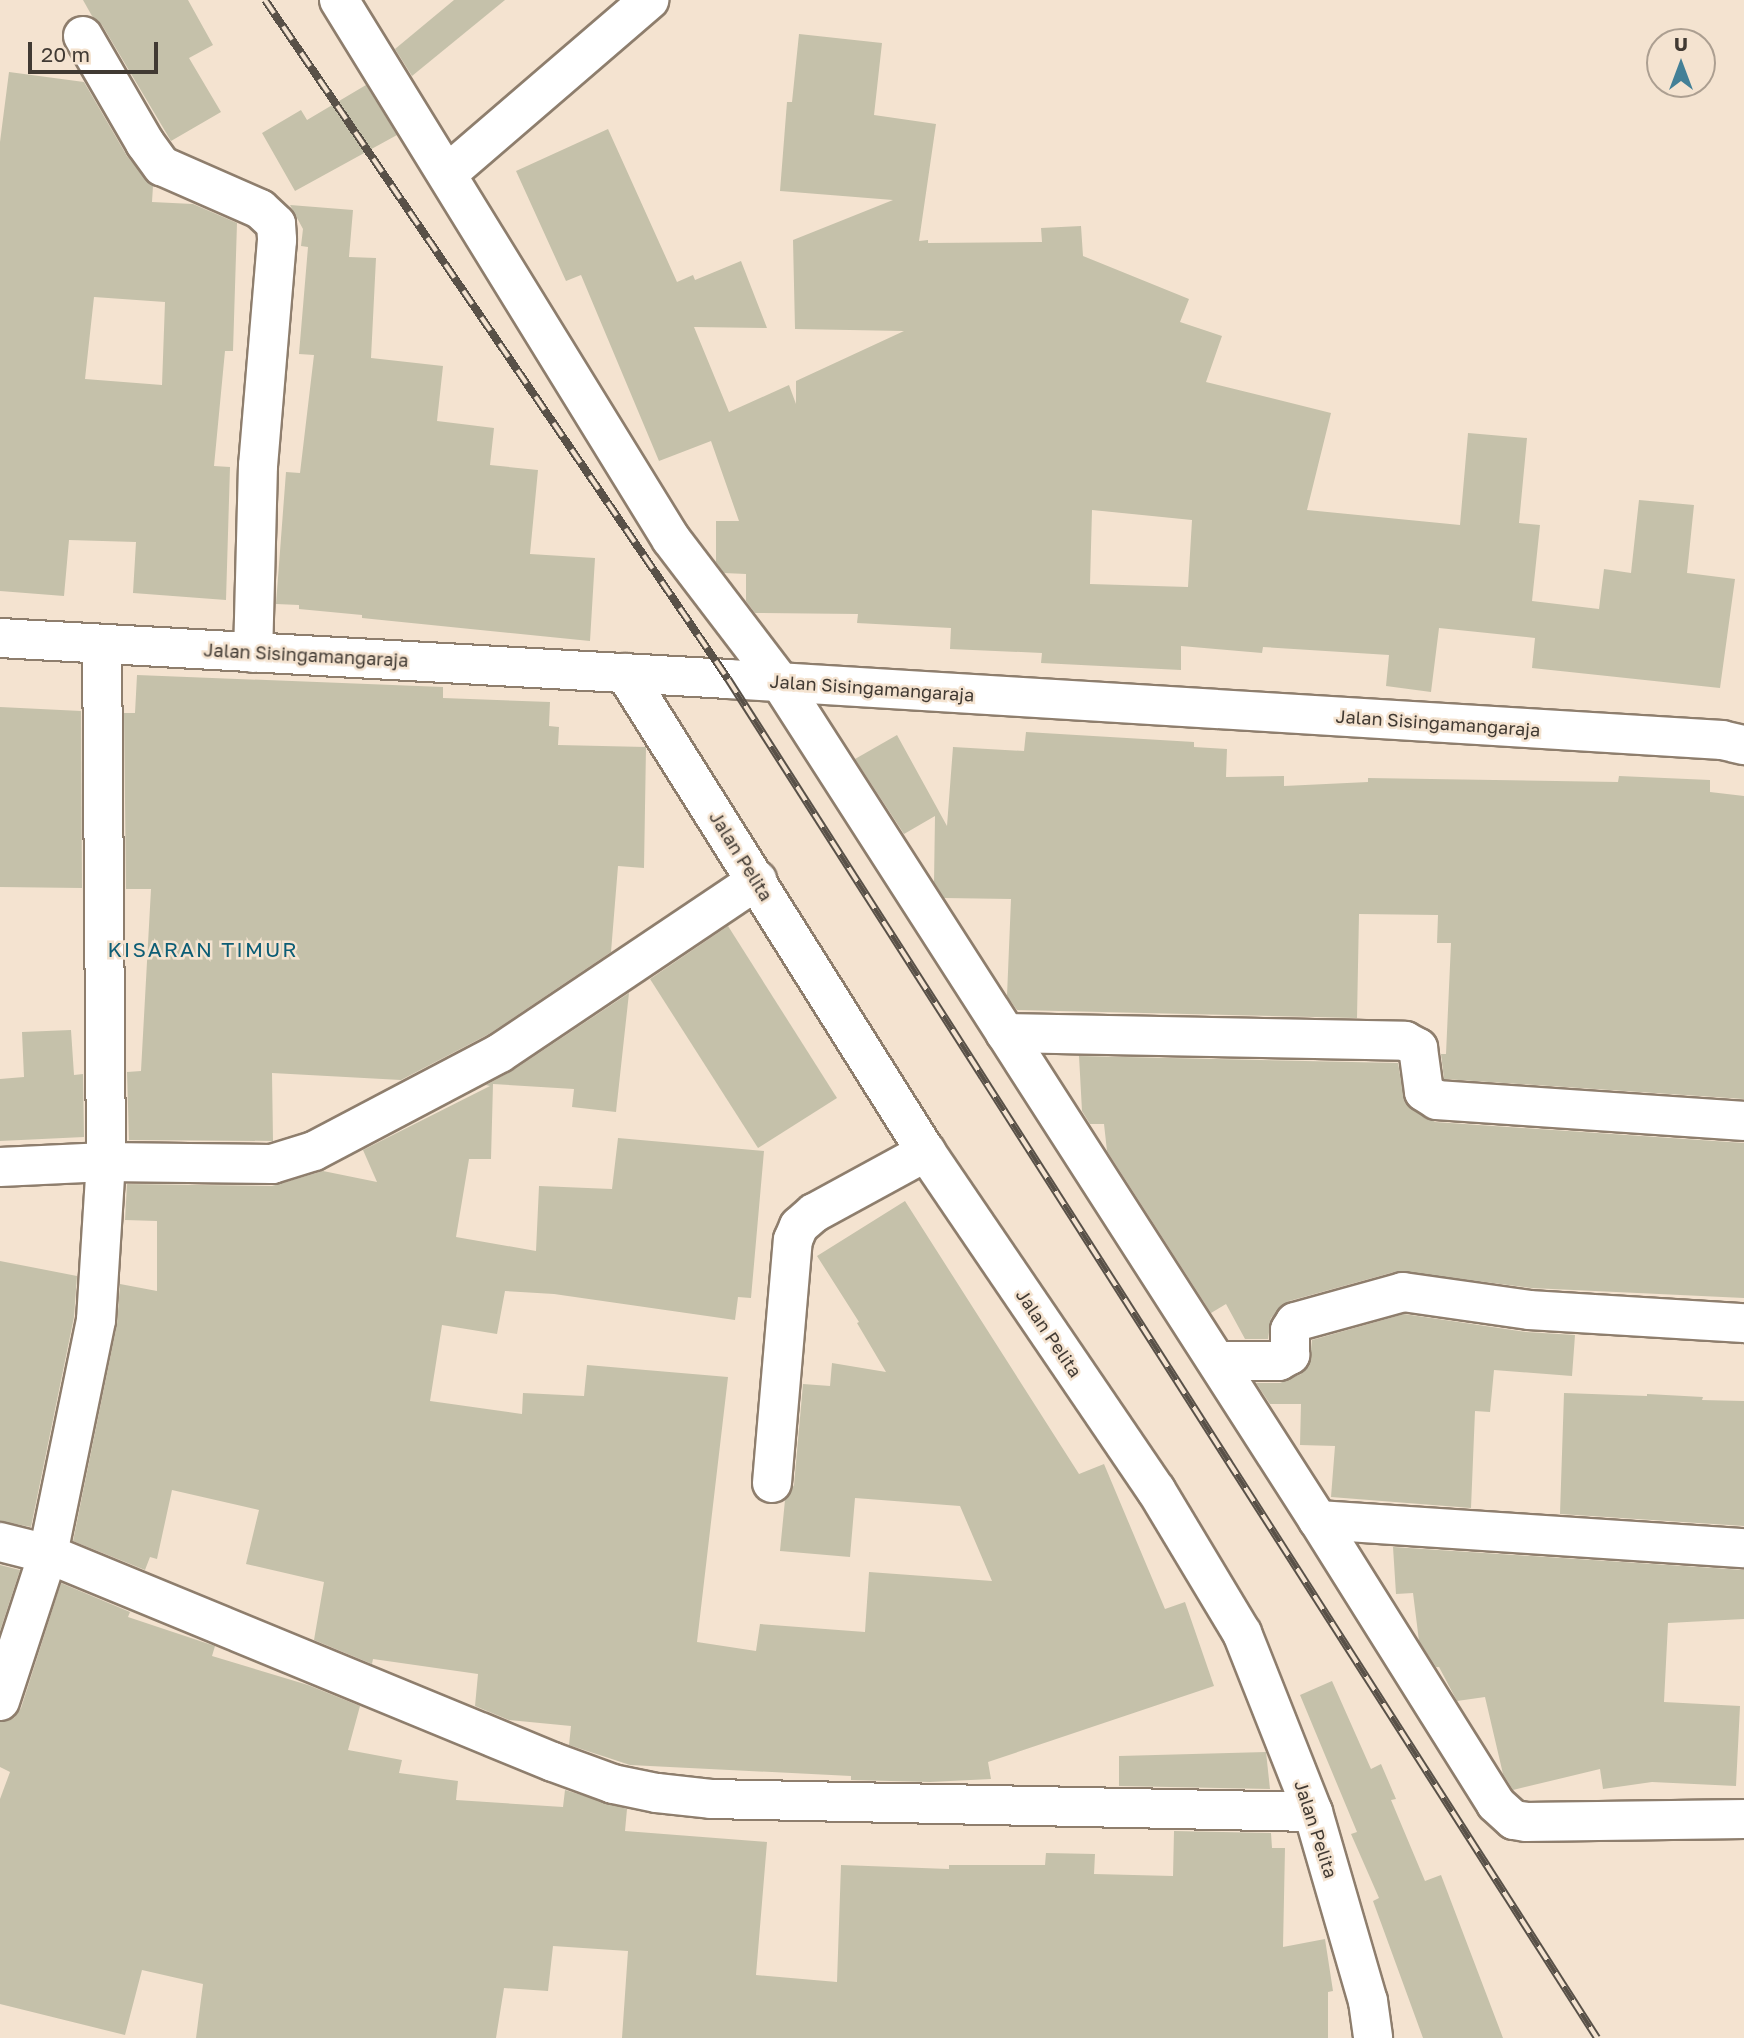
<!DOCTYPE html>
<style>
body{margin:0}
#map{position:relative;width:1744px;height:2038px;overflow:hidden;background:#f4e3d0;font-family:"Golos Text",sans-serif}
div>[style]{position:absolute}
.building>*{inset:0;background:#c5c1aa}
.roads{filter:drop-shadow(2px 0 #8e7e6d) drop-shadow(-2px 0 #8e7e6d) drop-shadow(0 2px #8e7e6d) drop-shadow(0 -2px #8e7e6d)}
.minor>*{height:38px;margin:-19px;padding:0 19px;transform-origin:19px;border-radius:19px;background:#fff}
.rail>*{height:8px;margin-top:-4px;transform-origin:0;background:repeating-linear-gradient(90deg,#f4e3d0 0 16px,#595148 0 32px);box-sizing:border-box;border-block:2px solid #595148}
span{translate:-50% -50%;white-space:nowrap;text-align:center;line-height:1.15;-webkit-text-stroke:5px #f4e3d0;paint-order:stroke}
.street-label{font-size:18px;color:#413a33}
.quarter-label{font-size:21px;color:#0c5d75;letter-spacing:2px}
.north{position:absolute;left:1646px;top:28px;width:70px;height:70px;box-sizing:border-box;background:#f4e3d0;border:2px solid #ac9f91;border-radius:50%;rotate:0deg;font-size:19px;font-weight:700;line-height:28px;text-align:center;color:#413a33}
.north::after{content:'';display:block;margin:auto;width:24px;height:32px;background:#438097;clip-path:polygon(50% 0,100% 100%,50% 72%,0 100%)}
.scale{position:absolute;left:28px;top:42px;width:130px;height:32px;box-sizing:border-box;border:4px solid #413a33;border-top:0;padding-left:9px;font-size:21px;line-height:24px;white-space:nowrap;color:#413a33;-webkit-text-stroke:5px #f4e3d0;paint-order:stroke}
</style>
<div id="map">
<div class="building">
<div style="clip-path:polygon(83px 0,188px 0,213px 45px,189px 58px,221px 112px,171px 141px,102px 25px,92px 16px)"></div>
<div style="clip-path:polygon(454px 0,505px 0,412px 76px,395px 49px)"></div>
<div style="clip-path:polygon(evenodd,799px 34px,882px 43px,874px 115px,936px 124px,919px 241px,928px 240px,928px 243px,1042px 242px,1041px 228px,1081px 226px,1083px 256px,1189px 299px,1180px 322px,1222px 336px,1206px 382px,1331px 413px,1307px 510px,1460px 525px,1468px 433px,1527px 438px,1519px 523px,1540px 525px,1532px 601px,1599px 609px,1604px 569px,1631px 573px,1639px 500px,1694px 505px,1687px 573px,1735px 579px,1720px 688px,1532px 668px,1535px 638px,1439px 628px,1431px 692px,1386px 686px,1389px 655px,1263px 647px,1262px 653px,1181px 646px,1181px 670px,1041px 663px,1042px 653px,950px 649px,951px 628px,857px 623px,858px 614px,755px 613px,746px 601px,746px 574px,724px 573px,716px 562px,716px 521px,739px 521px,711px 441px,659px 461px,581px 275px,566px 281px,516px 171px,608px 129px,677px 282px,693px 275px,695px 280px,741px 261px,767px 328px,694px 327px,729px 412px,789px 385px,796px 404px,796px 381px,904px 331px,795px 329px,793px 240px,893px 200px,780px 191px,787px 102px,792px 102px,799px 34px,1092px 510px,1192px 520px,1188px 587px,1090px 584px,1092px 510px)"></div>
<div style="clip-path:polygon(evenodd,9px 72px,84px 82px,127px 156px,153px 186px,152px 202px,193px 204px,237px 223px,233px 351px,225px 351px,214px 466px,230px 467px,226px 600px,133px 593px,136px 542px,69px 540px,64px 596px,0 591px,0 142px,9px 72px,94px 297px,165px 302px,162px 385px,85px 379px,94px 297px)"></div>
<div style="clip-path:polygon(366px 85px,397px 135px,295px 191px,262px 133px,301px 110px,307px 120px)"></div>
<div style="clip-path:polygon(290px 205px,353px 210px,349px 257px,376px 258px,371px 358px,443px 366px,437px 421px,494px 428px,490px 465px,538px 470px,530px 554px,595px 558px,590px 641px,362px 618px,362px 615px,299px 609px,299px 605px,276px 604px,286px 472px,300px 473px,314px 355px,299px 354px,308px 247px,301px 246px,303px 229px)"></div>
<div style="clip-path:polygon(137px 675px,443px 687px,443px 698px,550px 702px,549px 726px,559px 727px,558px 745px,646px 747px,644px 868px,618px 866px,611px 952px,489px 1034px,401px 1080px,272px 1073px,273px 1141px,129px 1140px,127px 1072px,141px 1071px,151px 889px,126px 889px,124px 713px,135px 713px)"></div>
<div style="clip-path:polygon(0 707px,81px 711px,82px 888px,0 887px)"></div>
<div style="clip-path:polygon(1026px 732px,1194px 742px,1194px 747px,1227px 749px,1226px 777px,1284px 776px,1284px 786px,1368px 782px,1368px 778px,1618px 782px,1619px 776px,1710px 780px,1710px 792px,1744px 796px,1744px 1099px,1444px 1079px,1441px 1054px,1446px 1054px,1451px 943px,1437px 943px,1438px 915px,1359px 914px,1357px 1018px,1017px 1010px,1007px 996px,1011px 899px,944px 898px,934px 882px,935px 816px,904px 834px,855px 759px,897px 735px,947px 826px,953px 747px,1024px 751px)"></div>
<div style="clip-path:polygon(728px 926px,837px 1098px,758px 1148px,650px 979px)"></div>
<div style="clip-path:polygon(629px 993px,616px 1112px,572px 1107px,574px 1089px,493px 1084px,491px 1159px,469px 1159px,456px 1237px,536px 1251px,539px 1186px,612px 1189px,618px 1138px,764px 1151px,751px 1298px,738px 1297px,735px 1320px,554px 1294px,505px 1291px,497px 1334px,442px 1325px,430px 1401px,522px 1414px,523px 1393px,584px 1396px,587px 1365px,728px 1377px,697px 1642px,756px 1651px,760px 1624px,865px 1632px,869px 1572px,992px 1581px,960px 1506px,855px 1498px,850px 1557px,780px 1551px,785px 1500px,794px 1485px,803px 1384px,830px 1386px,832px 1363px,886px 1372px,857px 1323px,859px 1322px,817px 1256px,905px 1201px,1079px 1474px,1104px 1464px,1165px 1609px,1185px 1602px,1214px 1686px,988px 1762px,991px 1779px,930px 1782px,851px 1780px,851px 1776px,630px 1765px,569px 1745px,571px 1726px,509px 1720px,475px 1706px,478px 1674px,373px 1659px,372px 1664px,314px 1640px,324px 1582px,246px 1564px,259px 1510px,172px 1490px,157px 1559px,150px 1557px,145px 1570px,73px 1541px,117px 1324px,120px 1284px,157px 1291px,157px 1221px,125px 1220px,127px 1184px,272px 1186px,323px 1171px,377px 1182px,363px 1150px,490px 1086px,486px 1085px,512px 1071px)"></div>
<div style="clip-path:polygon(71px 1030px,74px 1075px,83px 1074px,84px 1137px,0 1141px,0 1079px,24px 1077px,22px 1032px)"></div>
<div style="clip-path:polygon(1079px 1056px,1398px 1063px,1405px 1103px,1435px 1122px,1744px 1143px,1744px 1298px,1531px 1288px,1398px 1271px,1289px 1301px,1271px 1318px,1268px 1339px,1245px 1339px,1226px 1304px,1211px 1313px,1107px 1151px,1104px 1124px,1090px 1124px,1082px 1111px)"></div>
<div style="clip-path:polygon(0 1261px,77px 1276px,74px 1317px,31px 1527px,0 1521px)"></div>
<div style="clip-path:polygon(1404px 1314px,1526px 1332px,1575px 1335px,1572px 1376px,1494px 1370px,1490px 1412px,1475px 1411px,1471px 1508px,1331px 1497px,1335px 1446px,1300px 1445px,1301px 1404px,1270px 1404px,1256px 1383px,1280px 1383px,1301px 1374px,1309px 1366px,1312px 1340px)"></div>
<div style="clip-path:polygon(1564px 1393px,1647px 1396px,1647px 1394px,1703px 1397px,1702px 1400px,1744px 1401px,1744px 1526px,1560px 1514px)"></div>
<div style="clip-path:polygon(1393px 1547px,1744px 1570px,1744px 1619px,1668px 1623px,1664px 1702px,1740px 1706px,1736px 1786px,1652px 1782px,1603px 1789px,1600px 1769px,1513px 1790px,1503px 1774px,1485px 1697px,1457px 1701px,1439px 1667px,1436px 1667px,1419px 1641px,1413px 1593px,1396px 1594px)"></div>
<div style="clip-path:polygon(0 1565px,20px 1570px,0 1631px)"></div>
<div style="clip-path:polygon(61px 1583px,130px 1612px,128px 1617px,215px 1646px,212px 1656px,308px 1685px,360px 1706px,348px 1750px,402px 1760px,399px 1773px,458px 1781px,456px 1800px,563px 1807px,565px 1790px,627px 1809px,625px 1831px,767px 1842px,756px 1975px,837px 1982px,841px 1865px,949px 1869px,949px 1865px,1045px 1865px,1046px 1853px,1095px 1854px,1094px 1874px,1173px 1876px,1174px 1831px,1271px 1833px,1272px 1848px,1285px 1848px,1283px 1947px,1325px 1939px,1333px 1991px,1328px 1992px,1328px 2038px,622px 2038px,628px 1951px,553px 1946px,548px 1991px,504px 1988px,496px 2038px,196px 2038px,203px 1984px,142px 1970px,125px 2035px,0 2004px,0 1799px,10px 1772px,0 1767px,0 1722px,14px 1718px,21px 1708px)"></div>
<div style="clip-path:polygon(1332px 1681px,1371px 1769px,1381px 1764px,1396px 1799px,1391px 1800px,1425px 1881px,1441px 1875px,1503px 2038px,1423px 2038px,1373px 1901px,1379px 1898px,1351px 1834px,1357px 1832px,1300px 1695px)"></div>
<div style="clip-path:polygon(1266px 1752px,1270px 1789px,1119px 1786px,1119px 1756px)"></div>
</div>
<div class="roads">
<div class="minor">
<div style="left:339px;top:0;width:633px;rotate:58.37deg"></div>
<div style="left:671px;top:539px;width:180px;rotate:52.7deg"></div>
<div style="left:780px;top:682px;width:996px;rotate:57.3deg"></div>
<div style="left:1318px;top:1520px;width:335px;rotate:57.9deg"></div>
<div style="left:1496px;top:1804px;width:24px;rotate:42deg"></div>
<div style="left:1514px;top:1820px;width:12px;rotate:9deg"></div>
<div style="left:1526px;top:1822px;width:218px;rotate:-0.8deg"></div>
<div style="left:83px;top:36px;width:124px;rotate:59.9deg"></div>
<div style="left:145px;top:143px;width:29px;rotate:54deg"></div>
<div style="left:162px;top:166px;width:107px;rotate:23.7deg"></div>
<div style="left:260px;top:209px;width:22px;rotate:43deg"></div>
<div style="left:276px;top:224px;width:16px;rotate:86deg"></div>
<div style="left:277px;top:240px;width:226px;rotate:94.8deg"></div>
<div style="left:258px;top:465px;width:188px;rotate:91.5deg"></div>
<div style="left:447px;top:174px;width:267px;rotate:-40.7deg"></div>
<div style="left:0;top:638px;width:729px;rotate:3.22deg"></div>
<div style="left:728px;top:679px;width:996px;rotate:3.51deg"></div>
<div style="left:1722px;top:740px;width:23px;rotate:13deg"></div>
<div style="left:625px;top:673px;width:566px;rotate:57.86deg"></div>
<div style="left:926px;top:1152px;width:409px;rotate:55.8deg"></div>
<div style="left:1156px;top:1490px;width:167px;rotate:59deg"></div>
<div style="left:1242px;top:1633px;width:193px;rotate:68.4deg"></div>
<div style="left:1313px;top:1812px;width:197px;rotate:73.8deg"></div>
<div style="left:1368px;top:2001px;width:37px;rotate:82deg"></div>
<div style="left:1005px;top:1033px;width:400px;rotate:1.1deg"></div>
<div style="left:1405px;top:1041px;width:15px;rotate:28deg"></div>
<div style="left:1418px;top:1048px;width:44px;rotate:82.2deg"></div>
<div style="left:1424px;top:1092px;width:15px;rotate:32deg"></div>
<div style="left:1437px;top:1100px;width:308px;rotate:3.9deg"></div>
<div style="left:0;top:1167px;width:106px;rotate:-2.7deg"></div>
<div style="left:106px;top:1162px;width:166px;rotate:0.7deg"></div>
<div style="left:272px;top:1164px;width:44px;rotate:-17.2deg"></div>
<div style="left:314px;top:1151px;width:210px;rotate:-27.8deg"></div>
<div style="left:500px;top:1053px;width:310px;rotate:-33.9deg"></div>
<div style="left:1217px;top:1361px;width:62px"></div>
<div style="left:1279px;top:1361px;width:13px;rotate:-29deg"></div>
<div style="left:1290px;top:1355px;width:25px;rotate:-90deg"></div>
<div style="left:1290px;top:1330px;width:9px;rotate:-58deg"></div>
<div style="left:1295px;top:1322px;width:112px;rotate:-15.5deg"></div>
<div style="left:1403px;top:1292px;width:127px;rotate:8.1deg"></div>
<div style="left:1529px;top:1310px;width:215px;rotate:3.5deg"></div>
<div style="left:772px;top:1483px;width:244px;rotate:-85.1deg"></div>
<div style="left:793px;top:1240px;width:15px;rotate:-67deg"></div>
<div style="left:799px;top:1226px;width:20px;rotate:-41deg"></div>
<div style="left:814px;top:1213px;width:128px;rotate:-28.6deg"></div>
<div style="left:1318px;top:1520px;width:427px;rotate:3.8deg"></div>
<div style="left:0;top:1542px;width:49px;rotate:14deg"></div>
<div style="left:48px;top:1554px;width:546px;rotate:22.39deg"></div>
<div style="left:553px;top:1762px;width:64px;rotate:20.1deg"></div>
<div style="left:613px;top:1784px;width:45px;rotate:11.6deg"></div>
<div style="left:657px;top:1793px;width:54px;rotate:6.3deg"></div>
<div style="left:711px;top:1799px;width:602px;rotate:1.24deg"></div>
<div style="left:0;top:1701px;width:155px;rotate:-71.9deg"></div>
<div style="left:48px;top:1554px;width:239px;rotate:-78.4deg"></div>
<div style="left:96px;top:1320px;width:158px;rotate:-86.4deg"></div>
<div style="left:106px;top:1162px;width:518px;rotate:-90.44deg"></div>
</div>
</div>
<div class="rail">
<div style="left:265px;top:0;width:822px;rotate:55.71deg"></div>
<div style="left:728px;top:679px;width:1613px;rotate:57.4deg"></div>
</div>
<div class="street-label">
<span style="left:306px;top:655px;rotate:3deg">Jalan Sisingamangaraja</span>
<span style="left:872px;top:688px;rotate:4deg">Jalan Sisingamangaraja</span>
<span style="left:1438px;top:723px;rotate:4deg">Jalan Sisingamangaraja</span>
<span style="left:741px;top:856px;rotate:58deg">Jalan Pelita</span>
<span style="left:1049px;top:1333px;rotate:56deg">Jalan Pelita</span>
<span style="left:1316px;top:1829px;rotate:72deg">Jalan Pelita</span>
</div>
<div class="quarter-label">
<span style="left:203px;top:949px">KISARAN TIMUR</span>
</div>
<div class="north">U</div>
<div class="scale">20 m</div>
</div>
